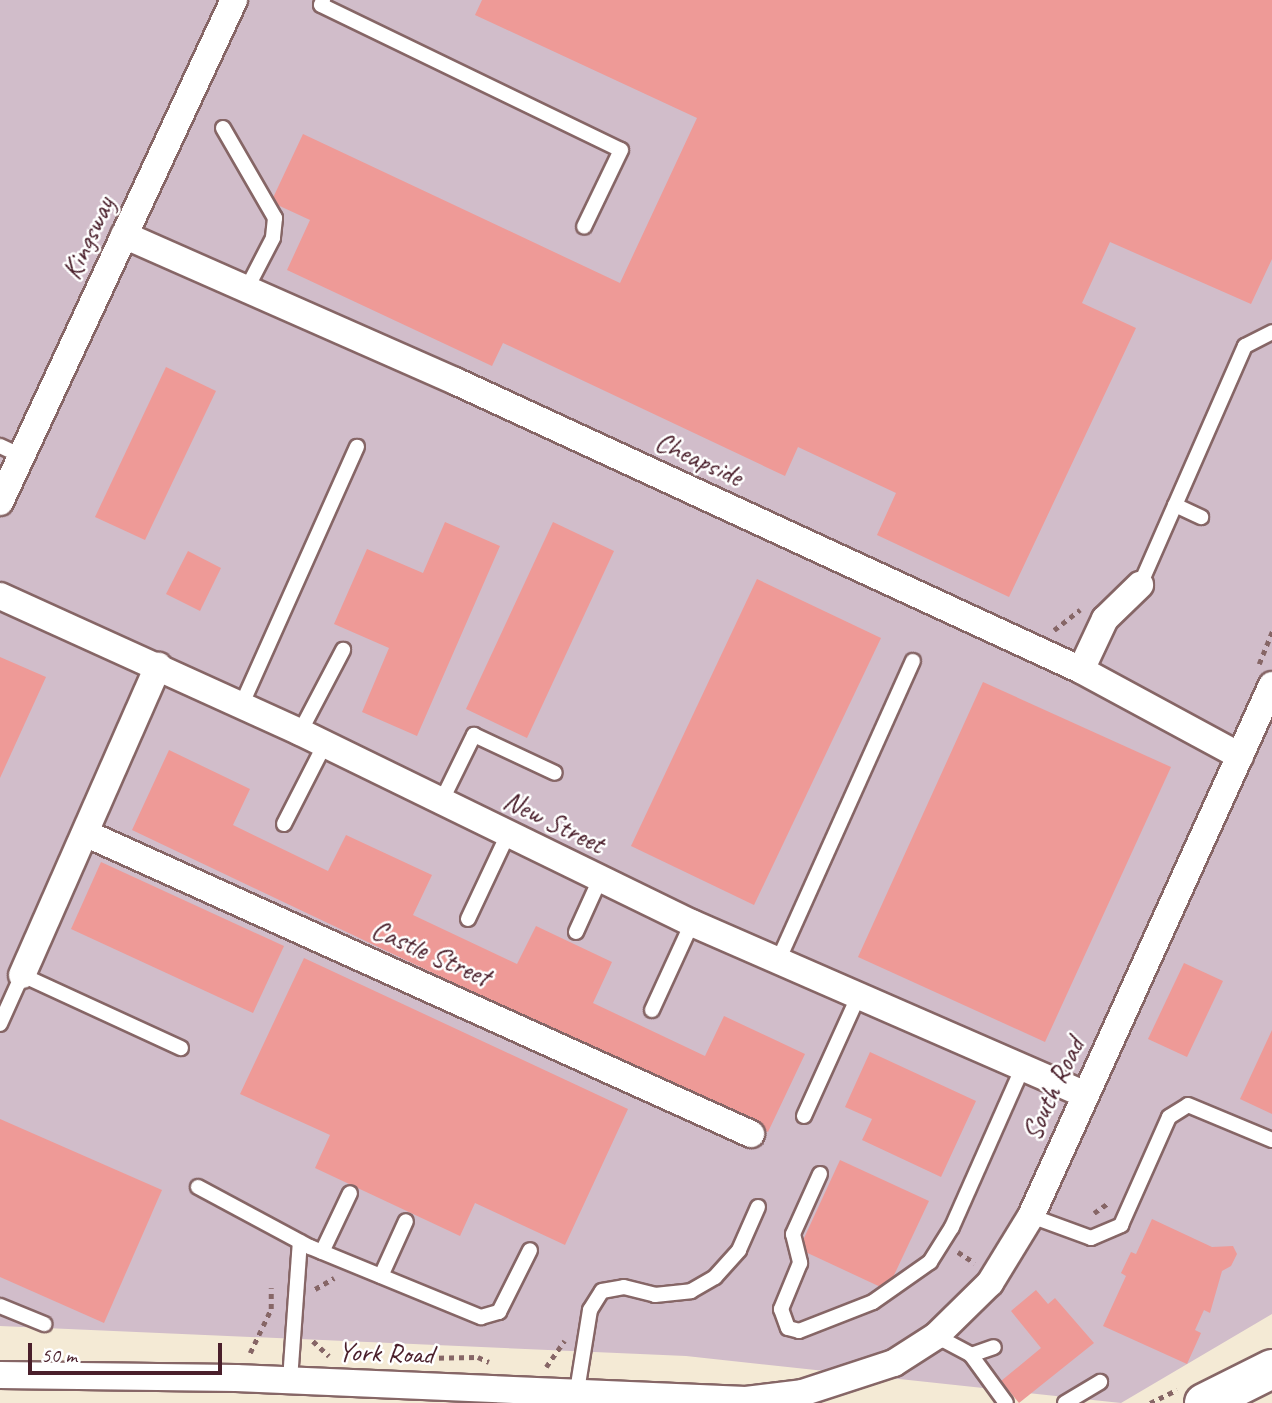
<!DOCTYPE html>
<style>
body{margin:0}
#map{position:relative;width:1272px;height:1403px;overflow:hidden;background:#f4ead5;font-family:Caveat,sans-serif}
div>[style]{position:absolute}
.industrial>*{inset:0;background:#d1bdca}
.building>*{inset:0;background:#ee9a97}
.path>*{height:4.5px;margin-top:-2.25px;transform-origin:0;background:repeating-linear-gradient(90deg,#866666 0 5px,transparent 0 10px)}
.roads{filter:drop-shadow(2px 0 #866666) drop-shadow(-2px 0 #866666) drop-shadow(0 2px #866666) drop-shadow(0 -2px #866666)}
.lane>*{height:14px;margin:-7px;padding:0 7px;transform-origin:7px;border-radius:7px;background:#fff}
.street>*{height:26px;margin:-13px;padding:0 13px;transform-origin:13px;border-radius:13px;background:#fff}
.primary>*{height:38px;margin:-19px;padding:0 19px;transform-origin:19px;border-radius:19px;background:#fff}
span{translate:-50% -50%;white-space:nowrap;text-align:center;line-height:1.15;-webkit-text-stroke:5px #fff;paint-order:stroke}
.street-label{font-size:28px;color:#4a1f2b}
.scale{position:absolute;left:28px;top:1343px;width:194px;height:32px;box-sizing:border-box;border:4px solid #4a1f2b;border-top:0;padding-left:9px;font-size:21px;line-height:24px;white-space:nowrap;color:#4a1f2b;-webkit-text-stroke:5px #fff;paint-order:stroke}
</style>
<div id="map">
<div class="industrial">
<div style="clip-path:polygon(0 0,1272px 0,1272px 1314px,1121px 1403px,686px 1356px,0 1326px)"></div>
</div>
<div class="building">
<div style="clip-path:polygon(482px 0,1272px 0,1272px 259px,1251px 304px,1110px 242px,1082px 303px,1136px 328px,1009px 597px,877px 535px,896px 493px,798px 447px,785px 476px,503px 343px,492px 366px,287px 270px,310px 220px,271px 202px,303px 134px,620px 283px,697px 118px,475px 15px)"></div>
<div style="clip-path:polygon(166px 367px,216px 391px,145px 540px,95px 517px)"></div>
<div style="clip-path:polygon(445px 522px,500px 546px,417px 736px,362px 712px,389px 648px,334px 624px,367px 549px,423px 573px)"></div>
<div style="clip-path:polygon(553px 522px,614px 551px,527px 738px,466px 709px)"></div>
<div style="clip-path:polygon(188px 551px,221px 568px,200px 611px,166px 594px)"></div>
<div style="clip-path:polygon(757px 579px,881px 638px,754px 905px,631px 846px)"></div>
<div style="clip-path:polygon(0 657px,46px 677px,0 778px)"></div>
<div style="clip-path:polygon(983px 682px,1171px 767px,1045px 1042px,858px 957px)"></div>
<div style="clip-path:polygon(169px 750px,250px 789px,233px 825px,328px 871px,346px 835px,432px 875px,413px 915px,517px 964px,536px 926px,612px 962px,593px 1003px,705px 1056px,724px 1016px,805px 1054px,768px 1132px,132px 830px)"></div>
<div style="clip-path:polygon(101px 862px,284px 946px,253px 1013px,71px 929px)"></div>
<div style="clip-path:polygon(304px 958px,628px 1109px,565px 1245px,475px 1203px,460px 1236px,315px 1168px,330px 1135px,240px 1094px)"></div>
<div style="clip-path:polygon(1184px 963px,1223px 981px,1187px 1057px,1148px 1039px)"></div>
<div style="clip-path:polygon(1272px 1030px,1272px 1114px,1240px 1099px)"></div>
<div style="clip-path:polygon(870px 1052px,976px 1101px,941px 1177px,862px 1140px,872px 1119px,845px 1107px)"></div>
<div style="clip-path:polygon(0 1119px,162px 1190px,104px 1323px,0 1277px)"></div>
<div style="clip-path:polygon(840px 1160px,929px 1201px,887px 1290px,799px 1249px)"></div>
<div style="clip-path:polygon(1152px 1219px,1212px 1247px,1233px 1246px,1237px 1254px,1231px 1266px,1222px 1271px,1210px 1313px,1204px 1310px,1195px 1330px,1201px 1333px,1187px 1364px,1103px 1326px,1126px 1276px,1121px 1273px,1131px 1252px,1136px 1254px)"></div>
<div style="clip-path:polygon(1036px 1290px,1048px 1304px,1055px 1298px,1094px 1343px,1019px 1403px,1001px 1381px,1041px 1348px,1011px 1311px)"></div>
</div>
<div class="path">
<div style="left:1054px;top:630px;width:33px;rotate:-38deg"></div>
<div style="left:1259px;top:664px;width:35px;rotate:-68deg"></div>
<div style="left:1094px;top:1213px;width:19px;rotate:-35deg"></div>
<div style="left:958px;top:1252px;width:20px;rotate:33deg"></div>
<div style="left:315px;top:1289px;width:22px;rotate:-30deg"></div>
<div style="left:313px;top:1341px;width:22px;rotate:43deg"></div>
<div style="left:250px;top:1353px;width:49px;rotate:-64.5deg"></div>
<div style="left:271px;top:1309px;width:21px;rotate:-90deg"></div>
<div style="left:419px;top:1358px;width:59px;rotate:-1deg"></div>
<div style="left:478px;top:1357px;width:12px;rotate:24deg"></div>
<div style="left:546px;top:1367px;width:32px;rotate:-55deg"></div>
<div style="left:1150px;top:1403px;width:30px;rotate:-26deg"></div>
</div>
<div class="roads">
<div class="lane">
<div style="left:323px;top:0;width:5px;rotate:112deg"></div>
<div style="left:321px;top:5px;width:333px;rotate:25.8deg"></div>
<div style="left:621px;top:150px;width:85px;rotate:115.7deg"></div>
<div style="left:223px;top:128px;width:104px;rotate:60deg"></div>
<div style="left:275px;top:218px;width:20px;rotate:96deg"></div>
<div style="left:273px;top:238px;width:59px;rotate:117.4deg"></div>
<div style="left:0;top:446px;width:23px;rotate:25deg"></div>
<div style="left:1175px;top:505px;width:29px;rotate:25deg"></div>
<div style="left:1140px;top:585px;width:261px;rotate:-66.3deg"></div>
<div style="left:1245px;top:346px;width:30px;rotate:-27deg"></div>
<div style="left:241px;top:706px;width:284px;rotate:-65.9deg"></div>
<div style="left:300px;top:732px;width:93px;rotate:-62.3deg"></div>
<div style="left:441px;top:802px;width:75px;rotate:-63.8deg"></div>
<div style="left:474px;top:735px;width:89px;rotate:25.1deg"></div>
<div style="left:284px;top:824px;width:88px;rotate:-62.9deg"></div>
<div style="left:468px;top:919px;width:94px;rotate:-64.8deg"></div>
<div style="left:576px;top:932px;width:58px;rotate:-65.6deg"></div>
<div style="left:778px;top:961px;width:329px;rotate:-65.8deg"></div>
<div style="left:652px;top:1010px;width:96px;rotate:-65.3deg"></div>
<div style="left:0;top:1024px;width:54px;rotate:-65.8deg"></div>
<div style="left:22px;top:975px;width:175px;rotate:24.7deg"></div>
<div style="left:804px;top:1116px;width:131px;rotate:-65.6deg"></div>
<div style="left:820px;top:1174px;width:66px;rotate:114.2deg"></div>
<div style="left:793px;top:1234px;width:30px;rotate:76deg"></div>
<div style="left:800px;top:1263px;width:50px;rotate:112.4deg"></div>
<div style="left:781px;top:1309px;width:20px;rotate:70deg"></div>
<div style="left:788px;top:1328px;width:11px;rotate:15deg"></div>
<div style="left:799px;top:1331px;width:79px;rotate:-21.4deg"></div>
<div style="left:873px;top:1302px;width:70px;rotate:-35.1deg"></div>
<div style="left:930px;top:1262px;width:41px;rotate:-57.8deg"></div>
<div style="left:952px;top:1227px;width:175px;rotate:-66.1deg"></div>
<div style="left:198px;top:1187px;width:127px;rotate:28.2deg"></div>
<div style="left:310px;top:1247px;width:185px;rotate:22.3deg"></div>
<div style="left:481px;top:1317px;width:19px;rotate:-16deg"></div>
<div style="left:499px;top:1312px;width:69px;rotate:-63.4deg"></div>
<div style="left:1031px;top:1216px;width:64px;rotate:20.1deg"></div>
<div style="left:1091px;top:1238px;width:33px;rotate:-23deg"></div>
<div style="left:1121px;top:1225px;width:118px;rotate:-66deg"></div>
<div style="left:1169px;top:1117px;width:22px;rotate:-32deg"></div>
<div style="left:1188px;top:1105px;width:91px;rotate:22.6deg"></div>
<div style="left:322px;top:1252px;width:65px;rotate:-64.6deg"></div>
<div style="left:381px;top:1276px;width:60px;rotate:-65.6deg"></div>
<div style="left:0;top:1306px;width:48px;rotate:22.2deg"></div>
<div style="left:936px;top:1336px;width:40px;rotate:28deg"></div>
<div style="left:971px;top:1355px;width:59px;rotate:53.9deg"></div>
<div style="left:971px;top:1355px;width:24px;rotate:-19deg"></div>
<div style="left:290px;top:1380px;width:138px;rotate:-85.9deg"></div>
<div style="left:577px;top:1391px;width:82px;rotate:-80.9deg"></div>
<div style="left:590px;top:1310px;width:22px;rotate:-58deg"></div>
<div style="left:602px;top:1291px;width:22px;rotate:-10deg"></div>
<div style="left:624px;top:1287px;width:32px;rotate:14deg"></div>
<div style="left:655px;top:1295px;width:36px;rotate:-6deg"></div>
<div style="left:691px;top:1291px;width:28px;rotate:-30deg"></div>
<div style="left:715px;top:1277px;width:36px;rotate:-48deg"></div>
<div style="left:739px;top:1250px;width:47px;rotate:-66.2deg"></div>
<div style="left:1065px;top:1403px;width:41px;rotate:-31deg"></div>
</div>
<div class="street">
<div style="left:124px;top:235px;width:362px;rotate:23.8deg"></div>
<div style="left:455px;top:381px;width:689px;rotate:24.78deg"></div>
<div style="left:1081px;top:670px;width:181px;rotate:28.4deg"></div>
<div style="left:0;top:502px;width:554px;rotate:-65.01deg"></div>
<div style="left:0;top:596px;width:329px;rotate:24.4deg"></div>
<div style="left:300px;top:732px;width:436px;rotate:26deg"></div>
<div style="left:692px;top:923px;width:429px;rotate:23.6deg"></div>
<div style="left:1081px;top:670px;width:56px;rotate:-64.8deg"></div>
<div style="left:1105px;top:619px;width:49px;rotate:-44.2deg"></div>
<div style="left:85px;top:833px;width:731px;rotate:24.32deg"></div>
<div style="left:22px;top:975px;width:338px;rotate:-66.2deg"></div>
<div style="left:0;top:1375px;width:236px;rotate:0.7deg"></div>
<div style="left:236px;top:1378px;width:510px;rotate:2.47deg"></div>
<div style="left:746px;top:1400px;width:56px;rotate:-7.1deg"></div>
<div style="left:802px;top:1393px;width:97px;rotate:-18.1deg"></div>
<div style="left:894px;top:1363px;width:50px;rotate:-32.7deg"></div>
<div style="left:936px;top:1336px;width:76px;rotate:-44.5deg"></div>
<div style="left:990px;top:1283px;width:79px;rotate:-58.5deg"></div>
<div style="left:1031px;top:1216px;width:583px;rotate:-65.59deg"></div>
</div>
<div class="primary">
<div style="left:1204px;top:1403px;width:76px;rotate:-26.6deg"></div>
</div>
</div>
<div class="street-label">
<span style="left:88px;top:238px;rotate:-65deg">Kingsway</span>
<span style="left:699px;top:459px;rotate:25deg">Cheapside</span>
<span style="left:554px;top:822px;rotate:26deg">New Street</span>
<span style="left:431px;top:953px;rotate:24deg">Castle Street</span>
<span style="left:1053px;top:1089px;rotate:-65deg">South Road</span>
<span style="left:386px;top:1353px;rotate:2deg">York Road</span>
</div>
<div class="scale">50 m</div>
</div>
